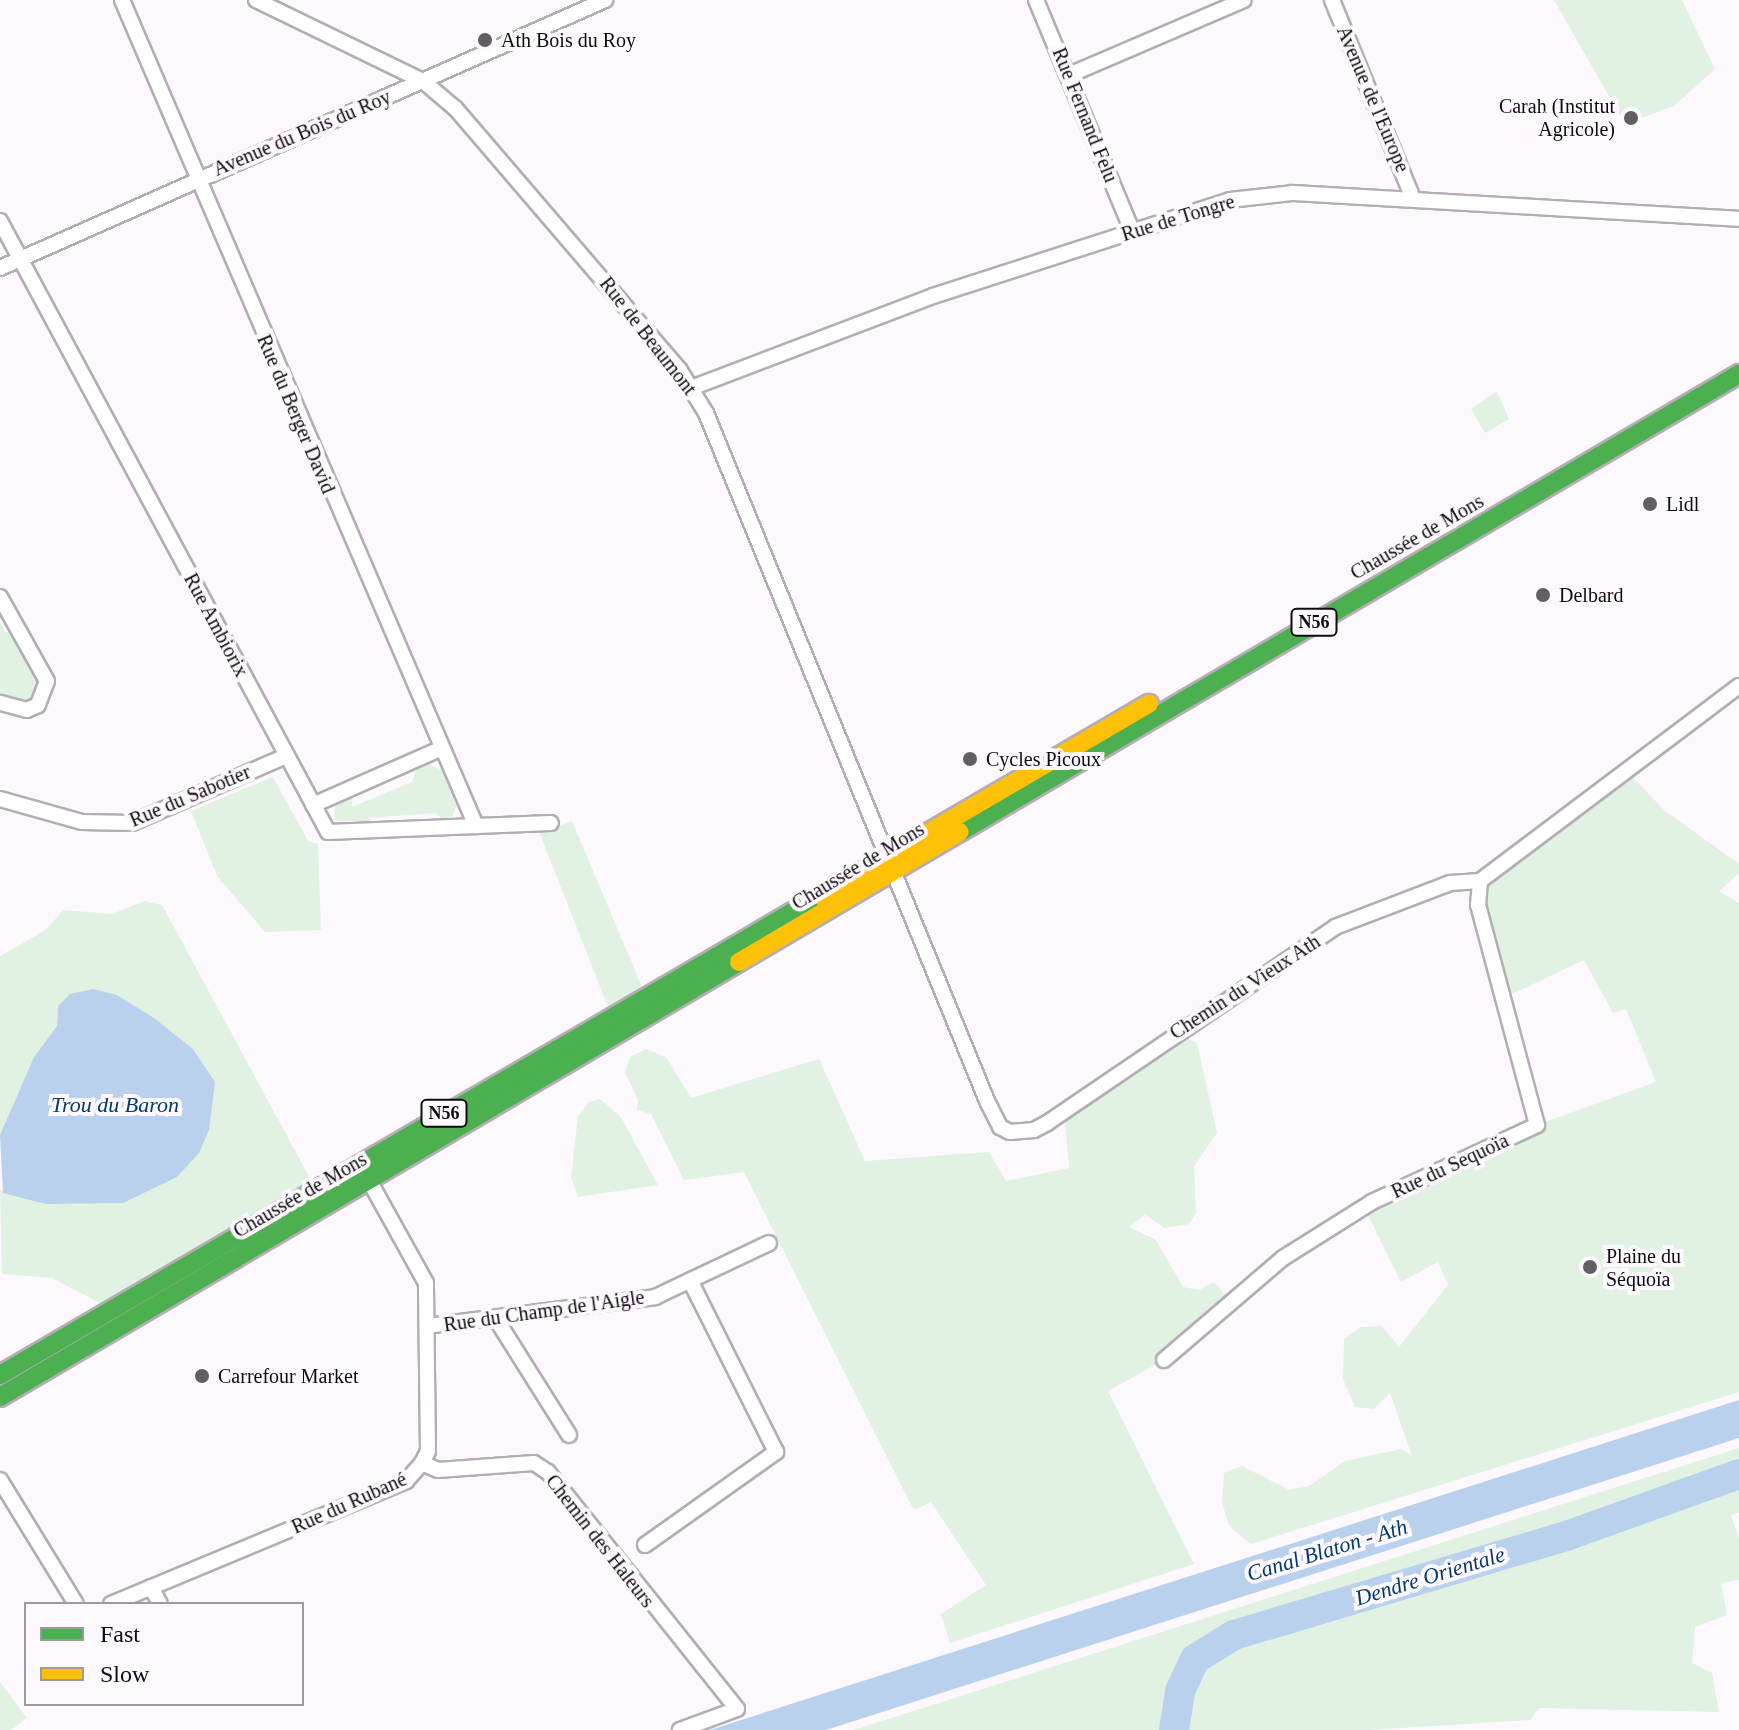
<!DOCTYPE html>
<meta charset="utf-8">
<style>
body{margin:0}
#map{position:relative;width:1739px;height:1730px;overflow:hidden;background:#fcf8fd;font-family:Georgia,serif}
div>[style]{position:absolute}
.green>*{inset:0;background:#e1f2e2}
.water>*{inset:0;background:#bad1ed}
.river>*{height:30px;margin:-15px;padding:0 15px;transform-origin:15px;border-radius:15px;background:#bad1ed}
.roads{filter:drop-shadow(2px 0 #b2aeb3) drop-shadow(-2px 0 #b2aeb3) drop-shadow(0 2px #b2aeb3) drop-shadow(0 -2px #b2aeb3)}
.street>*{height:14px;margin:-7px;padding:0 7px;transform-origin:7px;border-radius:7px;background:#fffeff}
.fast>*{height:18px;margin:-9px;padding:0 9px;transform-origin:9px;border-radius:9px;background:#4caf50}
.slow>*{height:18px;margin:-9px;padding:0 9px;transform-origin:9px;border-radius:9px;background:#ffc107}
.dots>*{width:22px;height:22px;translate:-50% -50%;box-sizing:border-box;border:4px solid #fdf7fe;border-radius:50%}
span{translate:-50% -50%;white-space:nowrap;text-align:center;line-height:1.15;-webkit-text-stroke:8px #fdf7fe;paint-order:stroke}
.shield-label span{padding:2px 6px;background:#fdf7fe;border:2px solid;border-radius:6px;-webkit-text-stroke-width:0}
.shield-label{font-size:18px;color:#100b11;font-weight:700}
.poi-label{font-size:20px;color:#100b11}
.left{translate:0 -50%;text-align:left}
.right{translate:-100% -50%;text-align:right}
.street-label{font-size:20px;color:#100b11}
.water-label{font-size:22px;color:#033a68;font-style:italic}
.legend{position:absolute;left:24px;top:1602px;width:280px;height:104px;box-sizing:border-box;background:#fdf7fe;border:2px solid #9e999f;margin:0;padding:10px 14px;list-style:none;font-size:24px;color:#100b11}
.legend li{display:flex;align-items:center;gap:16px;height:40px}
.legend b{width:40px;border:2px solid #9e999f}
</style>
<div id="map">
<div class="green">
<div style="clip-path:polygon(1554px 0,1682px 0,1715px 69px,1674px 106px,1644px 117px,1621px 117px)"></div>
<div style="clip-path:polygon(1497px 391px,1509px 419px,1485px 433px,1471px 409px)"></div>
<div style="clip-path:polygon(0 622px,5px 632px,21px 634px,47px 681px,38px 705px,0 703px)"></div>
<div style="clip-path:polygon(425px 762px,443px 771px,457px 804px,452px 818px,442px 820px,436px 813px,368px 818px,373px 823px,334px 820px,336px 802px,352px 795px,352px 807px,412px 782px,418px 765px)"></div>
<div style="clip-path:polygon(1627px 771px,1664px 810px,1739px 864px,1739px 873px,1719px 891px,1739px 903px,1739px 1392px,1251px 1544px,1229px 1526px,1222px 1502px,1224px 1473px,1242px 1466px,1289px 1490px,1309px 1486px,1345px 1461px,1401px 1449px,1412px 1456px,1390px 1393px,1374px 1409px,1355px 1407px,1343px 1379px,1344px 1339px,1361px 1327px,1382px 1326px,1399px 1347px,1448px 1285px,1438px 1262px,1401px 1282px,1364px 1207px,1537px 1125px,1656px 1082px,1626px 1009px,1613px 1013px,1584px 960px,1502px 999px,1480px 881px)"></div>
<div style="clip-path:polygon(273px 777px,308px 841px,318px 844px,321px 930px,265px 932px,217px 876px,191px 811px)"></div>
<div style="clip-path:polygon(572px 821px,642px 987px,608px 1007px,540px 834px)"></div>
<div style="clip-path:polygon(144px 901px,162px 905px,312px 1182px,102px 1304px,52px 1278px,2px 1274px,0 1190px,46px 1204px,193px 1049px,117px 995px,58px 1006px,57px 1026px,34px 1057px,0 1135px,0 956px,46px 930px,63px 910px,112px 914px)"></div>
<div style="clip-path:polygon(1176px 1033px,1197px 1043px,1217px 1133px,1194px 1166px,1196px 1213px,1189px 1224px,1164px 1228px,1145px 1214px,1129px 1227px,1156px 1240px,1183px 1287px,1199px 1290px,1214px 1282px,1227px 1297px,1164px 1360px,1108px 1391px,1194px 1564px,950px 1643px,941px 1614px,986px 1585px,931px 1502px,915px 1510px,911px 1505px,744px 1172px,684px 1180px,651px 1114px,637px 1110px,638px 1100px,625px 1072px,630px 1057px,646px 1049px,666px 1057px,691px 1098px,819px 1059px,865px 1161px,989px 1152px,1006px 1181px,1069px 1168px,1064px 1111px)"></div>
<div style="clip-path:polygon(600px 1099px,620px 1116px,658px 1185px,578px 1197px,571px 1177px,578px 1116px,589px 1102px)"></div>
<div style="clip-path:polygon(1739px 1448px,1739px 1513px,1731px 1515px,1739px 1539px,1739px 1580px,1721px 1583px,1727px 1615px,1695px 1627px,1692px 1663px,1712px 1673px,1719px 1712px,1539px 1708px,1530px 1720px,1368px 1730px,854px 1730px)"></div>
<div style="clip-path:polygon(0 1682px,27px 1718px,11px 1730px,0 1730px)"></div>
</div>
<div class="water">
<div style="clip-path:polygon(93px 989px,117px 995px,154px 1018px,193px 1049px,215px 1082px,209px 1130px,199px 1153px,177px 1177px,123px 1203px,46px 1204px,3px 1193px,0 1135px,34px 1057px,57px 1026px,58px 1006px,70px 994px)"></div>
<div style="clip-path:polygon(1739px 1400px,1739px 1438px,826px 1730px,710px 1730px)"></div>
</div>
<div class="river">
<div style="left:1174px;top:1730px;width:39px;rotate:-81deg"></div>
<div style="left:1180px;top:1691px;width:35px;rotate:-65deg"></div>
<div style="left:1195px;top:1659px;width:46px;rotate:-31.6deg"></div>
<div style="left:1234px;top:1635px;width:350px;rotate:-16.6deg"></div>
<div style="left:1569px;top:1535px;width:181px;rotate:-19.7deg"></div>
</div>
<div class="roads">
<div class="street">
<div style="left:122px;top:0;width:899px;rotate:66.8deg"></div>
<div style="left:256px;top:0;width:186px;rotate:25.9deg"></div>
<div style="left:423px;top:81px;width:43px;rotate:40.3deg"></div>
<div style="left:456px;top:109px;width:343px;rotate:49.4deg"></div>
<div style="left:679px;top:369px;width:52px;rotate:58.5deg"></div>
<div style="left:706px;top:413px;width:743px;rotate:67.78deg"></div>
<div style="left:987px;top:1101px;width:29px;rotate:63deg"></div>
<div style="left:1000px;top:1127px;width:11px;rotate:27deg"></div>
<div style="left:1010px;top:1132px;width:24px;rotate:-5deg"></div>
<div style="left:1034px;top:1130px;width:15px;rotate:-28deg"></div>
<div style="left:1047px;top:1123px;width:348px;rotate:-34.2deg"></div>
<div style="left:1335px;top:927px;width:123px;rotate:-20.9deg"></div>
<div style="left:1450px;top:883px;width:30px;rotate:-4deg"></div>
<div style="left:1480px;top:881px;width:324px;rotate:-37deg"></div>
<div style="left:1036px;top:0;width:250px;rotate:67.4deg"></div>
<div style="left:1332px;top:0;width:214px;rotate:67.8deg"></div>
<div style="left:1069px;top:75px;width:190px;rotate:-23.2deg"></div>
<div style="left:0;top:221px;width:693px;rotate:61.77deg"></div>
<div style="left:328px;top:832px;width:223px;rotate:-2.3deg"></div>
<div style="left:0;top:268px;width:662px;rotate:-23.89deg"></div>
<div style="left:691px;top:388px;width:259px;rotate:-20.8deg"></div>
<div style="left:933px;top:296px;width:312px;rotate:-17.9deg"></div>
<div style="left:1230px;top:200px;width:62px;rotate:-6.4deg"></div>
<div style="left:1292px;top:193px;width:448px;rotate:3.3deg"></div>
<div style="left:0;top:597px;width:96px;rotate:60.8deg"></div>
<div style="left:47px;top:681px;width:26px;rotate:111deg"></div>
<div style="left:38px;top:705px;width:12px;rotate:156deg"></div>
<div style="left:27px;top:710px;width:28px;rotate:-165deg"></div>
<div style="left:0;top:799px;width:85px;rotate:15.7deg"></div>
<div style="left:82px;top:822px;width:50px;rotate:1.1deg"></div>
<div style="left:132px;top:823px;width:168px;rotate:-23.5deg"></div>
<div style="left:313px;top:805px;width:139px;rotate:-23.8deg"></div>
<div style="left:496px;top:1319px;width:137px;rotate:57.8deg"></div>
<div style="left:427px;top:1326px;width:230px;rotate:-7.2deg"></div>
<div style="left:655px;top:1297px;width:126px;rotate:-25.3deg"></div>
<div style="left:1164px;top:1360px;width:157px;rotate:-40.6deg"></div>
<div style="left:1283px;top:1258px;width:105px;rotate:-32.2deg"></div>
<div style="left:1372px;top:1202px;width:182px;rotate:-25deg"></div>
<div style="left:1537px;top:1125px;width:228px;rotate:-105deg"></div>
<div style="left:1478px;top:905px;width:24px;rotate:-85deg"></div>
<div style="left:422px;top:1463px;width:17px;rotate:24deg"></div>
<div style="left:438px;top:1470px;width:96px;rotate:-4.2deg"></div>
<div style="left:534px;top:1463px;width:17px;rotate:33deg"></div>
<div style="left:548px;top:1472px;width:303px;rotate:51.4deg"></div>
<div style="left:737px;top:1709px;width:61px;rotate:159.8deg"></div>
<div style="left:0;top:1480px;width:145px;rotate:58.5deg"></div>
<div style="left:645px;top:1545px;width:161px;rotate:-35.4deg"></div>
<div style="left:776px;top:1452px;width:192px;rotate:-116.6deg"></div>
<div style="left:151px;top:1587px;width:19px;rotate:62deg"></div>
<div style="left:111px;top:1604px;width:320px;rotate:-22.6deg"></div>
<div style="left:406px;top:1481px;width:24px;rotate:-48deg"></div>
<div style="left:422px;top:1463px;width:13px;rotate:-63deg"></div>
<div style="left:428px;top:1451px;width:168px;rotate:-90.7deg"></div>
<div style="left:426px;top:1283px;width:126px;rotate:-119deg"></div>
</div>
<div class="fast">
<div style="left:960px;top:832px;width:904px;rotate:-30.45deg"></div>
<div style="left:0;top:1375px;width:950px;rotate:-30.29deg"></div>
<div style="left:0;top:1397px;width:858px;rotate:-30.48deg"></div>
</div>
<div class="slow">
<div style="left:820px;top:896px;width:381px;rotate:-30.3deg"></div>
<div style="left:739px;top:962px;width:256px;rotate:-30.5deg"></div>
</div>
</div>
<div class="dots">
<div style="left:485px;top:40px;background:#635e64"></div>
<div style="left:1631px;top:118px;background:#635e64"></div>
<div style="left:1650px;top:504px;background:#635e64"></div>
<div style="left:1543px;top:595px;background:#635e64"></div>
<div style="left:970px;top:759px;background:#635e64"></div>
<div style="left:1590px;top:1267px;background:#635e64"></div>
<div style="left:202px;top:1376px;background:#635e64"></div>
</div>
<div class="shield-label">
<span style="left:1314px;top:622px">N56</span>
<span style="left:444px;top:1113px">N56</span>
</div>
<div class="poi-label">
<span class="left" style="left:501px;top:40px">Ath Bois du Roy</span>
<span class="right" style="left:1615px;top:118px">Carah (Institut<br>Agricole)</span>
<span class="left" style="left:1666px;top:504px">Lidl</span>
<span class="left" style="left:1559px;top:595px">Delbard</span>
<span class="left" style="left:986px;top:759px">Cycles Picoux</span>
<span class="left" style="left:1606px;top:1268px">Plaine du<br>Séquoïa</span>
<span class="left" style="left:218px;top:1376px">Carrefour Market</span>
</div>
<div class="street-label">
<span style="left:1373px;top:99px;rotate:67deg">Avenue de l'Europe</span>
<span style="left:1085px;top:115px;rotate:68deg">Rue Fernand Felu</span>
<span style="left:302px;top:133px;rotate:-23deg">Avenue du Bois du Roy</span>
<span style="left:1178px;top:218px;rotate:-17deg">Rue de Tongre</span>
<span style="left:648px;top:336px;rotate:52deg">Rue de Beaumont</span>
<span style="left:296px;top:414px;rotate:67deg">Rue du Berger David</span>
<span style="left:1417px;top:537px;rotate:-30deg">Chaussée de Mons</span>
<span style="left:216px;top:625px;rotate:62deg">Rue Ambiorix</span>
<span style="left:190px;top:796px;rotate:-23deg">Rue du Sabotier</span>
<span style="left:858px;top:866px;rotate:-31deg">Chaussée de Mons</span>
<span style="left:1245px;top:987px;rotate:-33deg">Chemin du Vieux Ath</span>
<span style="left:1450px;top:1166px;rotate:-25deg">Rue du Sequoïa</span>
<span style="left:300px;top:1195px;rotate:-30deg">Chaussée de Mons</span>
<span style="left:544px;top:1311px;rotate:-8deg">Rue du Champ de l'Aigle</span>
<span style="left:349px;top:1503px;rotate:-24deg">Rue du Rubané</span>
<span style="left:600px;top:1541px;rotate:52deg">Chemin des Haleurs</span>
</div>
<div class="water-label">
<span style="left:115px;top:1105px">Trou du Baron</span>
<span style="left:1327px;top:1550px;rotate:-17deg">Canal Blaton - Ath</span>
<span style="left:1430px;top:1576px;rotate:-17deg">Dendre Orientale</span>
</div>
<ul class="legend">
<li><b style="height:10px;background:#4caf50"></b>Fast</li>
<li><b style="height:10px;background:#ffc107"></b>Slow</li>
</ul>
</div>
